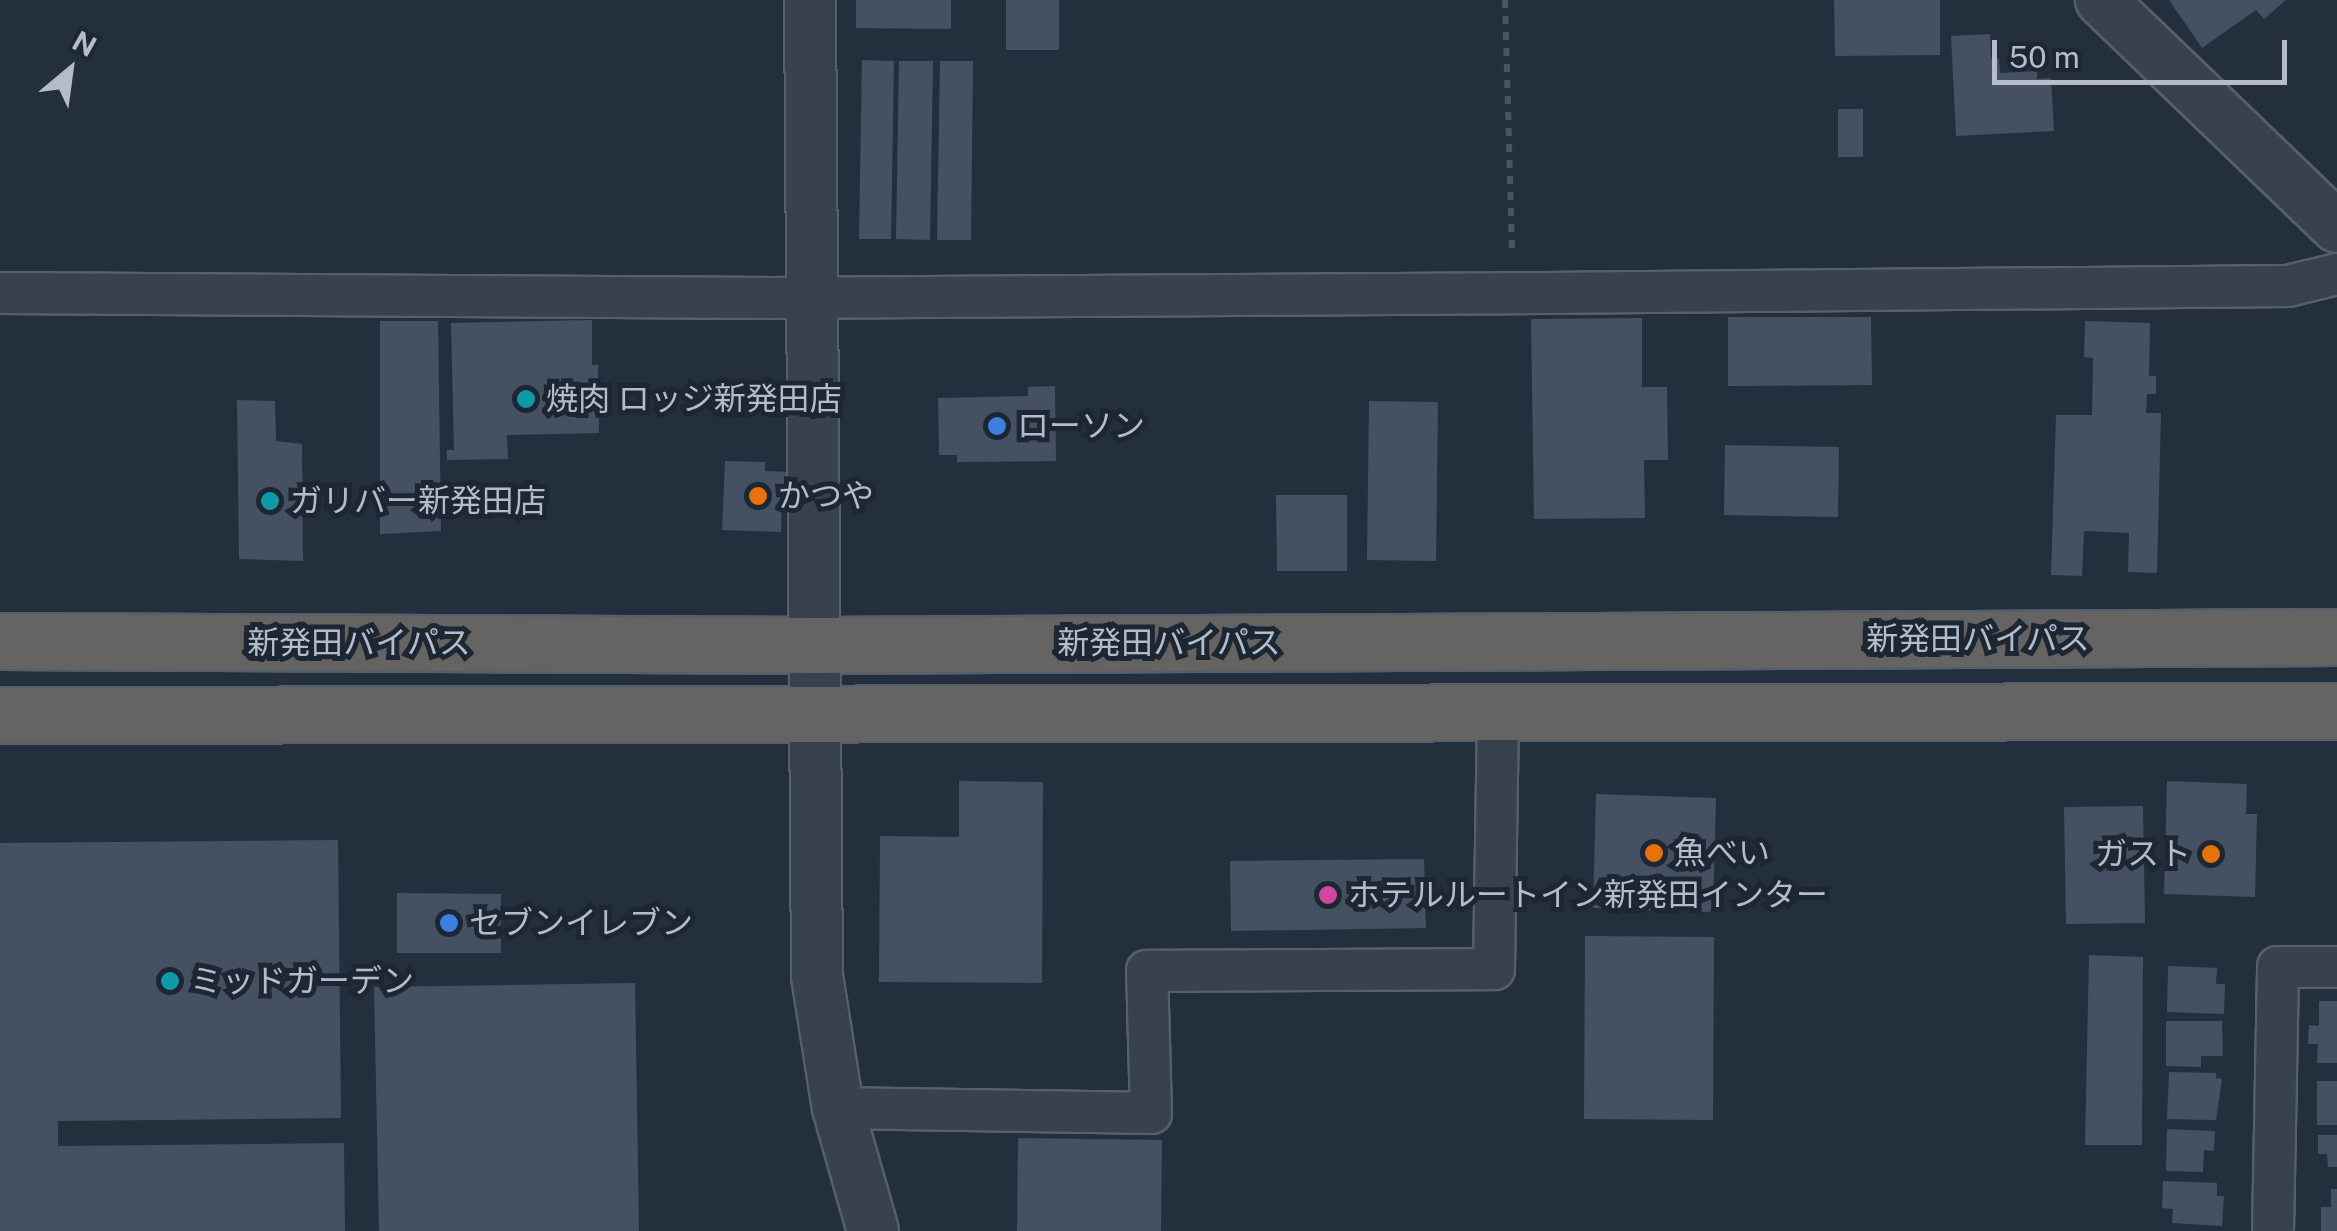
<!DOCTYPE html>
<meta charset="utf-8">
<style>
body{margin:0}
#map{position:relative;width:2337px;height:1231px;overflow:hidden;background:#242f3e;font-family:"Public Sans","Noto Sans JP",sans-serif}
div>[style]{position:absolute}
.building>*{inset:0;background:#455162}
.path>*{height:6px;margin-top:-3px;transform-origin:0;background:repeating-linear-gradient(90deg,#44595c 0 8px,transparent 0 16px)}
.roads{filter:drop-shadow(2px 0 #565f6c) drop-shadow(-2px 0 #565f6c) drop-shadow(0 2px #565f6c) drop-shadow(0 -2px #565f6c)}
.minor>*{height:40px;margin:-20px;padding:0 20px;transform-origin:20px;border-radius:20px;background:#38414e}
.tertiary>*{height:50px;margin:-25px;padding:0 25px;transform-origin:25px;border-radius:25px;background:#38414e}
.trunk>*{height:55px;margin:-27.5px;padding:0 27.5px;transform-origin:27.5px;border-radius:27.5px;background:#656462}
.dots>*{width:28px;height:28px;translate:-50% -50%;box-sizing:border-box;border:5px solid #1d2633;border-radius:50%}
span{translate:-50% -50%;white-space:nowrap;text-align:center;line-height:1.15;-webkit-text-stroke:10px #1d2633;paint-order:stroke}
.poi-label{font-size:32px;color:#b4bcc9}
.left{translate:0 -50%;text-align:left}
.right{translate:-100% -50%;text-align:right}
.street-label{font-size:32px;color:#b4bcc9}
.north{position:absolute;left:20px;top:20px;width:100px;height:100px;-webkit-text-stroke:8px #1d2633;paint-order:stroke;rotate:29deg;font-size:28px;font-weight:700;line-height:40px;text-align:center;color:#b4bcc9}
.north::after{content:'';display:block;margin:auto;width:35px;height:45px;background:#b4bcc9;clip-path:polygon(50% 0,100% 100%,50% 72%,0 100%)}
.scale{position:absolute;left:1992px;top:40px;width:295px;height:45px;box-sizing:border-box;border:5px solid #b4bcc9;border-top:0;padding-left:12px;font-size:30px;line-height:35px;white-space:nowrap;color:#b4bcc9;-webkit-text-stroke:8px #1d2633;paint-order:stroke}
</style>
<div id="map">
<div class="building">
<div style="clip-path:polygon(856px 0,951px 0,951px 29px,856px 28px)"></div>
<div style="clip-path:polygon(1006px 0,1059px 0,1059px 50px,1006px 50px)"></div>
<div style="clip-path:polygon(1834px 0,1940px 0,1940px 55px,1835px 56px)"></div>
<div style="clip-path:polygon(2169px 0,2286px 0,2264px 19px,2256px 10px,2202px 48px)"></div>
<div style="clip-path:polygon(1990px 34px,1991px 59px,1999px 59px,2000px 73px,2037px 71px,2037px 79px,2051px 78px,2054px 131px,1956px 136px,1951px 36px)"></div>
<div style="clip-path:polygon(862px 60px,894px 61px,891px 239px,859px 239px)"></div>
<div style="clip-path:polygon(899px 61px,933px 61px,930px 240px,896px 239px)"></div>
<div style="clip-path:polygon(940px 61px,973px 61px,971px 240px,937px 240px)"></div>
<div style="clip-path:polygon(1838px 109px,1863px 109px,1863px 157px,1838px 157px)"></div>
<div style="clip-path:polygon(1728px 317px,1871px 317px,1872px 385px,1728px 386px)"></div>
<div style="clip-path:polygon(1642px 318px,1642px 387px,1667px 387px,1668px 460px,1644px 460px,1645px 518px,1534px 519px,1531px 319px)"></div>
<div style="clip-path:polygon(592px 320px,592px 365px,598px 365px,599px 433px,507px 435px,508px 459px,447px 460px,447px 450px,454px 450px,451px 323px)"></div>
<div style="clip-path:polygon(380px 321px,438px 321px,441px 531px,380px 534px)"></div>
<div style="clip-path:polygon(2085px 321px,2150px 323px,2149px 376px,2156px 376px,2156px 394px,2147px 394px,2146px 413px,2161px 413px,2157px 573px,2128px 572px,2129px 533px,2084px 531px,2082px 576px,2051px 575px,2056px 415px,2092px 415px,2093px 358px,2084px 357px)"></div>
<div style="clip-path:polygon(1055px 386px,1056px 461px,957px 462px,957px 455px,939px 455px,938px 398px,1028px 396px,1028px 387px)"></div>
<div style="clip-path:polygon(237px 400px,275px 401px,276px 441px,302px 444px,303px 561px,239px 559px)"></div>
<div style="clip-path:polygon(1369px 401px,1438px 402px,1436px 561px,1367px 560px)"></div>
<div style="clip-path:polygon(1725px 445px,1839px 447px,1838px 517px,1724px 515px)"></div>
<div style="clip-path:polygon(725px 461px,765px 462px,765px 471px,793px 472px,792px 502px,782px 501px,781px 532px,722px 530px)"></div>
<div style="clip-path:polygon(1276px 495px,1347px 495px,1347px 571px,1277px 571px)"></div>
<div style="clip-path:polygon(959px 781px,1043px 782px,1042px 983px,879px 982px,880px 836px,959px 837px)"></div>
<div style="clip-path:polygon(2167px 781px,2247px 784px,2246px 814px,2257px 814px,2255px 897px,2164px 894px)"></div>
<div style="clip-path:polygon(1596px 794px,1716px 798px,1713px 912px,1593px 908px)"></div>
<div style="clip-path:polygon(2143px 806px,2145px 923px,2066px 924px,2064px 807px)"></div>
<div style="clip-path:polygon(338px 840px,341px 1118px,58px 1121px,58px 1146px,344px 1143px,345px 1231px,0 1231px,0 843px)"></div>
<div style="clip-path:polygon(1424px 859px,1426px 928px,1231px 931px,1230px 861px)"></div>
<div style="clip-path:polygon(397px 893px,501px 894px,501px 953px,397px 953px)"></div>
<div style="clip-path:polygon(1585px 936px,1714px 937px,1713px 1120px,1584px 1119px)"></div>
<div style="clip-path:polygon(2089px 955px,2143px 957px,2142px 1145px,2085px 1145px)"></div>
<div style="clip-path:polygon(2168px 966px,2217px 968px,2216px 984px,2225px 984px,2224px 1014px,2167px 1012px)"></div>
<div style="clip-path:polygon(635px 983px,639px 1231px,379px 1231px,374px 987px)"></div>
<div style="clip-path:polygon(2319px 1001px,2337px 1001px,2337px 1063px,2317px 1063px,2318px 1044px,2308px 1044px,2309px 1025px,2319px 1026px)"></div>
<div style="clip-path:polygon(2166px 1021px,2222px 1021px,2223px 1056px,2201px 1056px,2201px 1067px,2166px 1066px)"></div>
<div style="clip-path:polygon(2169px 1072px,2216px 1073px,2216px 1078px,2222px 1079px,2216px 1120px,2167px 1119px)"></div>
<div style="clip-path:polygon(2317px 1081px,2337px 1081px,2337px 1125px,2317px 1125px)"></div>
<div style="clip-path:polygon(2167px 1129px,2215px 1131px,2214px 1151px,2204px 1150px,2203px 1172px,2166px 1171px)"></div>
<div style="clip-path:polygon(2318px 1135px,2337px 1135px,2337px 1167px,2328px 1167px,2327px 1154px,2318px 1154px)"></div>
<div style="clip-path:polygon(1018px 1138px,1162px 1140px,1161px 1231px,1017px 1231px)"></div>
<div style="clip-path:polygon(2163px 1181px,2217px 1183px,2217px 1196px,2224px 1196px,2222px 1226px,2172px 1223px,2173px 1209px,2162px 1208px)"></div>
<div style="clip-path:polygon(2331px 1189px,2337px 1189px,2337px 1231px,2321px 1231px,2321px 1207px,2331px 1207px)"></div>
</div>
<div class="path">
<div style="left:1505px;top:0;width:255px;rotate:88.4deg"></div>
</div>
<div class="roads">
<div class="minor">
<div style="left:0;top:293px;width:771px;rotate:0.37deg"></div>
<div style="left:771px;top:298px;width:773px;rotate:-0.37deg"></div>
<div style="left:1544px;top:293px;width:744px;rotate:-0.54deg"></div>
<div style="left:2288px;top:286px;width:50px;rotate:-13.8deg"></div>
<div style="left:838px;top:1108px;width:313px;rotate:0.9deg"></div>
<div style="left:1151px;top:1113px;width:142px;rotate:-91.6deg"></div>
<div style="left:1147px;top:971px;width:347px;rotate:-0.3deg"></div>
<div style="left:1494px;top:969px;width:259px;rotate:-89.1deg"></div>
<div style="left:2273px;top:1231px;width:264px;rotate:-88.9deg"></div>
<div style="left:2278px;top:967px;width:59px"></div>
</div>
<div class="tertiary">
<div style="left:810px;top:0;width:976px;rotate:89.59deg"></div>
<div style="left:817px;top:976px;width:134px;rotate:81deg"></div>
<div style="left:838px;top:1108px;width:128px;rotate:74.1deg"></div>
<div style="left:2101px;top:0;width:327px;rotate:43.9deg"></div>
</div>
<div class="trunk">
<div style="left:0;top:641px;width:817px;rotate:0.28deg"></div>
<div style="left:817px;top:645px;width:1520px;rotate:-0.3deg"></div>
<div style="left:0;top:715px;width:2337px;rotate:-0.1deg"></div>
</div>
</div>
<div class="dots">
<div style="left:526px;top:399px;background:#0f9aa8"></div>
<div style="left:997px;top:426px;background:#3f7fe0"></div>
<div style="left:758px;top:496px;background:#e8710a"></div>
<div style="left:270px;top:501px;background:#0f9aa8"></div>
<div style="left:1654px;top:853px;background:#e8710a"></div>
<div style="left:2211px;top:854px;background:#e8710a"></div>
<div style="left:1328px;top:895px;background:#d1479c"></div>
<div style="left:449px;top:923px;background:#3f7fe0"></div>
<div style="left:170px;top:981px;background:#0f9aa8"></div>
</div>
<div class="poi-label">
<span class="left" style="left:546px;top:399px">焼肉 ロッジ新発田店</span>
<span class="left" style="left:1017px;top:426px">ローソン</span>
<span class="left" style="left:778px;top:496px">かつや</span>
<span class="left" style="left:290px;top:501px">ガリバー新発田店</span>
<span class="left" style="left:1674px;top:853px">魚べい</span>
<span class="right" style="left:2191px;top:854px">ガスト</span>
<span class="left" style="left:1348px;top:895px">ホテルルートイン新発田インター</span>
<span class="left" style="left:469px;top:923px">セブンイレブン</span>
<span class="left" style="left:190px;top:981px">ミッドガーデン</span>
</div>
<div class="street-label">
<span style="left:1978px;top:639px">新発田バイパス</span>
<span style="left:359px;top:643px">新発田バイパス</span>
<span style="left:1169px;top:643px">新発田バイパス</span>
</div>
<div class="north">N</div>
<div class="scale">50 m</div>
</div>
